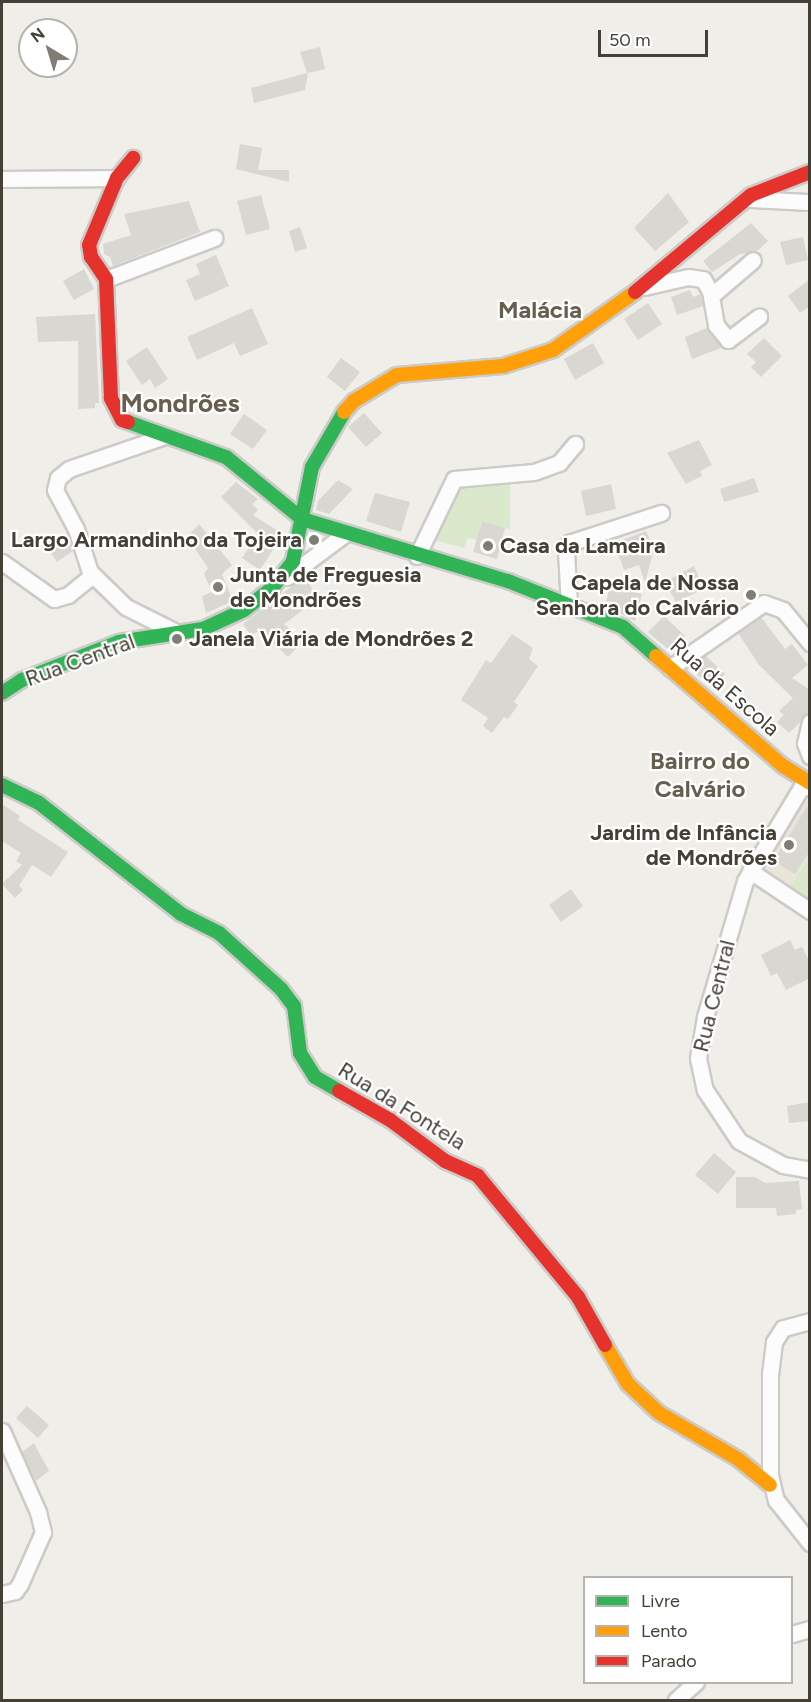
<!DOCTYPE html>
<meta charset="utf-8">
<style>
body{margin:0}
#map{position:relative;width:811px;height:1702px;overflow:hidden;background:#efeee9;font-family:Figtree,sans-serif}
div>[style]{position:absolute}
.education>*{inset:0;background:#e9e6d9}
.green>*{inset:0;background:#dae8cb}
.building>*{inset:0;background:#d8d7d2}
.roads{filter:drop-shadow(2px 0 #cdcbc7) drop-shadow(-2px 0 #cdcbc7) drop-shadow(0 2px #cdcbc7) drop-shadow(0 -2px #cdcbc7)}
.street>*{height:15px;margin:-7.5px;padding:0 7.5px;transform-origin:7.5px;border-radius:7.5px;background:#fdfcfc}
.fast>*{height:14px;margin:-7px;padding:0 7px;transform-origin:7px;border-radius:7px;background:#30b455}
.slow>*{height:14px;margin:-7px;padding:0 7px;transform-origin:7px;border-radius:7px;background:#ff9f0a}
.jam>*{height:14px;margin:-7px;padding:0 7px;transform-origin:7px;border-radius:7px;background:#e5322d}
.dots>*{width:16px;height:16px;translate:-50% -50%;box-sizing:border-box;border:3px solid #fff;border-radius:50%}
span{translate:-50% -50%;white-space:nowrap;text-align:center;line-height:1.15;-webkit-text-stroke:4.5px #fff;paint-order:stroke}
.poi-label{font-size:22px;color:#444036;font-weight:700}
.right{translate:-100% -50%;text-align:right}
.left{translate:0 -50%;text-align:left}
.street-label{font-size:22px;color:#444036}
.neighbourhood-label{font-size:24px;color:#665e4e;font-weight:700}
.quarter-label{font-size:26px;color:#665e4e;font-weight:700}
.frame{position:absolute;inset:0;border:3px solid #444036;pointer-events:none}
.legend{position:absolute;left:583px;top:1576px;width:210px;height:108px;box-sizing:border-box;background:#fff;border:2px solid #b4b3af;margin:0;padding:8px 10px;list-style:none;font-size:18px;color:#444036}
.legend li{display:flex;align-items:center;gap:12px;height:30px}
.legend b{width:30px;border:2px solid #b4b3af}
.north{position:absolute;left:18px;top:18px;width:60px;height:60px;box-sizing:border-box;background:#fff;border:2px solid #b4b3af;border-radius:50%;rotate:322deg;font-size:16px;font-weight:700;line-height:24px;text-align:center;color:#444036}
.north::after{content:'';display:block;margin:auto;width:21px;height:27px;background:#807d75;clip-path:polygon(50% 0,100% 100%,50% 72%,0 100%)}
.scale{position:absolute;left:598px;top:30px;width:110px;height:27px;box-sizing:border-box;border:3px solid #444036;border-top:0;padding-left:8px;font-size:18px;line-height:21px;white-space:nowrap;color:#444036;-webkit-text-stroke:4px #fff;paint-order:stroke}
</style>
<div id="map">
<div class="education">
<div style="clip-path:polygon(799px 795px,809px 799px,809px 857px,788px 891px,756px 870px)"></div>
</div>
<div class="green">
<div style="clip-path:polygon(510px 480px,510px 529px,482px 521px,477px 540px,468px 538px,464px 548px,431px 539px,454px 484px)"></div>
<div style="clip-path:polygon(809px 857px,809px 906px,789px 889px)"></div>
</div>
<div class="building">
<div style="clip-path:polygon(320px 47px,325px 69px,308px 73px,305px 90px,254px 103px,251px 88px,307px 73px,300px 52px)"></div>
<div style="clip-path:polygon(240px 144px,262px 148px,258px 170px,289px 170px,289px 182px,236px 169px)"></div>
<div style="clip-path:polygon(668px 193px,689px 222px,655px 251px,634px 228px)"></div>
<div style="clip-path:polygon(261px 195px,270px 229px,246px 235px,237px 201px)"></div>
<div style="clip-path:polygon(189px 201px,200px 232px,113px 266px,110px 257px,104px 254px,103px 244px,131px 235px,124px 214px)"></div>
<div style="clip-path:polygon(751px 223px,768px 241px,757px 251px,740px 254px,712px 272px,703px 261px)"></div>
<div style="clip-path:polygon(300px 227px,307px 248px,295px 252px,289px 231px)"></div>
<div style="clip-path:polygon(803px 237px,808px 260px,786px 265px,780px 242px)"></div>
<div style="clip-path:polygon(216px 255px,229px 286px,195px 301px,186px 280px,200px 274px,196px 264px)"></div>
<div style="clip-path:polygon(84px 269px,94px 289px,74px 300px,63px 281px)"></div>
<div style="clip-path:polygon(810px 279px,810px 306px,800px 313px,788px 296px)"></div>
<div style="clip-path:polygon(690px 290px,693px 297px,701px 294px,703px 306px,677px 315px,671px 297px)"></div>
<div style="clip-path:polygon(648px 303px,662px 324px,638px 340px,624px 319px)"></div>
<div style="clip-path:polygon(252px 308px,268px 344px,240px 356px,234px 343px,197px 360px,187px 337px)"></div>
<div style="clip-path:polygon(95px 314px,99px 403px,95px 403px,95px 408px,78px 409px,78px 341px,38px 342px,36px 317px)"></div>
<div style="clip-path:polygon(707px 328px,721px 348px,692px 359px,685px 337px)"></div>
<div style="clip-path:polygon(764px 338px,782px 356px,761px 377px,751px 367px,756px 362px,747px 354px)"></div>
<div style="clip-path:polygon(593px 343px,604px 363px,575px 380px,564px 359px)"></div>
<div style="clip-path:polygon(147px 347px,168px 379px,155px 388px,150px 379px,142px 385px,126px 361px)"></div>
<div style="clip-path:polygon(341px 358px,360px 372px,345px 391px,327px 377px)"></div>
<div style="clip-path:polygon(364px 413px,382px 433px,366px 447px,348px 427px)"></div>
<div style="clip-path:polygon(244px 414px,267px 430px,253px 449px,230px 434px)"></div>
<div style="clip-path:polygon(699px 440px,712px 465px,700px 471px,702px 476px,686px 484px,667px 453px)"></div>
<div style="clip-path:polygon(754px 478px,759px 492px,724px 502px,720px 489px)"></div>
<div style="clip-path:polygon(338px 480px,353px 489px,329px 514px,316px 510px,318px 501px)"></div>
<div style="clip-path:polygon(236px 482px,258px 499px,252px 504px,258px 510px,253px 515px,283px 534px,260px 570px,242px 558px,258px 534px,221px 497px)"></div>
<div style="clip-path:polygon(611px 484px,616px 509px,586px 516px,581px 491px)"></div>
<div style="clip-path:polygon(375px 493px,410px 502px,401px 532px,366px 521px)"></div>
<div style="clip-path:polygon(482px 521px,505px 528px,497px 559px,473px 552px)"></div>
<div style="clip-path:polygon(199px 524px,232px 565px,222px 574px,233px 601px,206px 613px,202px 596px,212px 592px,204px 574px,208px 568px,187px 537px)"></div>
<div style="clip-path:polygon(646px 531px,654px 550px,645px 582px,639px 565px,624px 570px,614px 543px)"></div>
<div style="clip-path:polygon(67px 534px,73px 551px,57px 562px,44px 542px,54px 535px,58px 540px)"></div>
<div style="clip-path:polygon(694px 566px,704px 589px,676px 602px,665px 582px)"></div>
<div style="clip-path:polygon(304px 577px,314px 591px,298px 603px,303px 610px,284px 624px,304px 641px,288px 657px,260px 630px,251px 636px,243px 624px)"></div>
<div style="clip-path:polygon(610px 586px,642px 594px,635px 621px,605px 606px)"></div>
<div style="clip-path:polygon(664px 616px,685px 636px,670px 651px,648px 632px)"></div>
<div style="clip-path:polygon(761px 617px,785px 649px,792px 644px,808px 665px,792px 678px,810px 690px,810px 713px,789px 733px,777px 722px,784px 715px,779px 711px,793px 698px,759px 665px,738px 633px)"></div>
<div style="clip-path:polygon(512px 634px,533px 648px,529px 659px,538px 666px,514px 702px,518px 705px,508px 719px,504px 717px,492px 733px,483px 726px,488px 718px,461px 700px,486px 660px,491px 663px)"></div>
<div style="clip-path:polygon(705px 655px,725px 674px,712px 688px,689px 667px)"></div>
<div style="clip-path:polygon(810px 802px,810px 851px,795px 874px,773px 861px)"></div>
<div style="clip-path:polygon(2px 804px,20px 816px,18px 820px,68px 852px,51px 877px,32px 865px,19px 886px,23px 890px,15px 898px,2px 884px,22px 865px,16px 861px,21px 853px,2px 841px)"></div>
<div style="clip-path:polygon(571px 889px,583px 906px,561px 922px,549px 905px)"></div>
<div style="clip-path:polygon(790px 940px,795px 950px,802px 947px,810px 962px,810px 978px,786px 990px,777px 973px,771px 976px,761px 955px)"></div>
<div style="clip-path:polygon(810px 1102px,810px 1121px,789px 1123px,787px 1106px)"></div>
<div style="clip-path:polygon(714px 1153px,736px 1172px,718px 1194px,695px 1175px)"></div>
<div style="clip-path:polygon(736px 1177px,755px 1177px,765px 1183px,799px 1181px,802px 1209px,796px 1210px,796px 1214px,777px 1216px,776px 1208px,736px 1208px)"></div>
<div style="clip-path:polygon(27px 1406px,49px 1425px,38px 1438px,16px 1418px)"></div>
<div style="clip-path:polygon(34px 1443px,49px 1471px,36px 1481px,22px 1452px)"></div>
</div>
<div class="roads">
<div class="street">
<div style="left:2px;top:179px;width:115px;rotate:-0.5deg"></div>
<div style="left:750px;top:199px;width:60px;rotate:2.9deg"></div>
<div style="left:106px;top:279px;width:116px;rotate:-20.8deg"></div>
<div style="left:644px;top:287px;width:45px;rotate:-12.8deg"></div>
<div style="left:688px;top:277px;width:15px;rotate:8deg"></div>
<div style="left:703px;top:279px;width:14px;rotate:60deg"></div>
<div style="left:710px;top:291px;width:35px;rotate:80deg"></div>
<div style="left:716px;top:325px;width:19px;rotate:51deg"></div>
<div style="left:728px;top:340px;width:39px;rotate:-37deg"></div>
<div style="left:711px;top:296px;width:55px;rotate:-40.6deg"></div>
<div style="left:165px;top:436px;width:102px;rotate:161deg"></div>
<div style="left:69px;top:469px;width:14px;rotate:141deg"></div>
<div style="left:58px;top:478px;width:12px;rotate:104deg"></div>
<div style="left:55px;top:490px;width:44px;rotate:61.7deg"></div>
<div style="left:76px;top:529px;width:45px;rotate:72deg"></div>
<div style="left:90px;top:572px;width:50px;rotate:44.2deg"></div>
<div style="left:126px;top:607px;width:58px;rotate:26.6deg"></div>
<div style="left:417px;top:556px;width:85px;rotate:-64.3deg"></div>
<div style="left:454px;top:479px;width:80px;rotate:-5deg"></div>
<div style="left:534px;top:472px;width:27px;rotate:-20deg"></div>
<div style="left:559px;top:463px;width:25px;rotate:-50deg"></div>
<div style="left:2px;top:562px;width:64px;rotate:35.4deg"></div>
<div style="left:54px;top:599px;width:15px;rotate:-16deg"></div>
<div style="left:68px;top:595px;width:32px;rotate:-39deg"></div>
<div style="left:287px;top:577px;width:72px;rotate:-36.6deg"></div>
<div style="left:569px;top:605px;width:54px;rotate:-93.2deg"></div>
<div style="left:566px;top:551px;width:9px;rotate:-69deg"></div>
<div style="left:569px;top:543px;width:97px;rotate:-18.1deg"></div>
<div style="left:670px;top:668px;width:114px;rotate:-34.7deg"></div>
<div style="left:764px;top:603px;width:20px;rotate:20deg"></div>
<div style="left:783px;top:610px;width:43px;rotate:50.7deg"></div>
<div style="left:810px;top:722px;width:22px;rotate:103deg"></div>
<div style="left:805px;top:743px;width:14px;rotate:69deg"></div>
<div style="left:810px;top:788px;width:9px;rotate:-126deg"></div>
<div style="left:805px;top:781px;width:117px;rotate:121deg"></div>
<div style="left:745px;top:881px;width:142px;rotate:106.4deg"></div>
<div style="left:705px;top:1017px;width:42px;rotate:99.7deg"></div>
<div style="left:698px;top:1058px;width:33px;rotate:78deg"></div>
<div style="left:705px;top:1090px;width:61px;rotate:56.3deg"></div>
<div style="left:739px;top:1141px;width:50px;rotate:28.6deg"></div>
<div style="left:783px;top:1165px;width:27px;rotate:10deg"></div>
<div style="left:750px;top:871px;width:72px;rotate:33.7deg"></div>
<div style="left:810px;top:1321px;width:28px;rotate:165deg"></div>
<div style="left:783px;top:1328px;width:17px;rotate:123deg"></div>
<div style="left:774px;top:1342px;width:31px;rotate:97deg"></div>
<div style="left:770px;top:1373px;width:102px;rotate:90deg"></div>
<div style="left:770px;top:1475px;width:26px;rotate:77deg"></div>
<div style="left:776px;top:1500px;width:55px;rotate:51.7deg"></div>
<div style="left:2px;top:1431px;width:89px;rotate:66deg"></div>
<div style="left:38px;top:1512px;width:21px;rotate:76deg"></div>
<div style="left:43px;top:1532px;width:57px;rotate:113.9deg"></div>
<div style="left:20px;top:1584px;width:9px;rotate:126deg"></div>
<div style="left:15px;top:1591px;width:13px;rotate:167deg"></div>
<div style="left:792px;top:1634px;width:19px;rotate:-16deg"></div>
<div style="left:676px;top:1700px;width:27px;rotate:-42deg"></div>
</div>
<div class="fast">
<div style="left:128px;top:422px;width:104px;rotate:19.7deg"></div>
<div style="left:226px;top:457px;width:98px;rotate:39.2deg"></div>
<div style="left:302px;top:519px;width:215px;rotate:16.8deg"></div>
<div style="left:508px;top:581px;width:124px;rotate:21.8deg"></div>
<div style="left:623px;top:627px;width:44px;rotate:41.3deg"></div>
<div style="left:2px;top:693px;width:24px;rotate:-33deg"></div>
<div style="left:22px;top:680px;width:104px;rotate:-21.4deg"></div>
<div style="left:119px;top:642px;width:85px;rotate:-8.8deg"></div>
<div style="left:203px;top:629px;width:45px;rotate:-24.9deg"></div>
<div style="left:244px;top:610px;width:37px;rotate:-38deg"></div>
<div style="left:273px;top:587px;width:33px;rotate:-52deg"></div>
<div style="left:293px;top:561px;width:96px;rotate:-78.6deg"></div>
<div style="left:312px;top:467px;width:64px;rotate:-59.8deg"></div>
<div style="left:2px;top:785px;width:41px;rotate:25.9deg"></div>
<div style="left:39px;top:803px;width:180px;rotate:38deg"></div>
<div style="left:181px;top:914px;width:42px;rotate:26.6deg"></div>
<div style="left:219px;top:933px;width:84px;rotate:42.1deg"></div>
<div style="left:281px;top:989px;width:21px;rotate:53deg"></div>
<div style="left:294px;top:1006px;width:47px;rotate:82.7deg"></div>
<div style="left:300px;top:1053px;width:28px;rotate:58deg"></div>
<div style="left:315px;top:1077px;width:28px;rotate:30deg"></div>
</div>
<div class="slow">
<div style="left:344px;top:412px;width:15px;rotate:-48deg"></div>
<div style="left:354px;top:401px;width:50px;rotate:-31.2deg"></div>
<div style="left:397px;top:375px;width:106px;rotate:-4.9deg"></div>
<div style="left:503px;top:366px;width:52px;rotate:-17.7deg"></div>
<div style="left:553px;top:350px;width:100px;rotate:-35.3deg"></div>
<div style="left:656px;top:656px;width:168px;rotate:40.9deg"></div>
<div style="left:783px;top:766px;width:32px;rotate:32deg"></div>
<div style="left:605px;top:1345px;width:45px;rotate:59.5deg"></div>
<div style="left:628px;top:1384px;width:42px;rotate:43.1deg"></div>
<div style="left:659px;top:1413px;width:91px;rotate:30.2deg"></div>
<div style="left:738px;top:1459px;width:41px;rotate:39.1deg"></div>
</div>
<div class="jam">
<div style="left:635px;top:292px;width:151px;rotate:-39.9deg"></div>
<div style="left:751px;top:195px;width:63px;rotate:-21.3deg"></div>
<div style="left:128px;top:422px;width:6px;rotate:-162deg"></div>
<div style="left:122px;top:420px;width:25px;rotate:-117deg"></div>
<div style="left:111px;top:398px;width:119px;rotate:-92.4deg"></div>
<div style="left:106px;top:279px;width:27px;rotate:-124deg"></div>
<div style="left:91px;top:257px;width:12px;rotate:-99deg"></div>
<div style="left:89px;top:245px;width:73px;rotate:-67.3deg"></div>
<div style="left:117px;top:178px;width:26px;rotate:-51deg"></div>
<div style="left:339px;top:1091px;width:59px;rotate:29.6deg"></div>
<div style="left:390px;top:1120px;width:69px;rotate:36.7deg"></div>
<div style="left:445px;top:1161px;width:36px;rotate:24deg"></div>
<div style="left:478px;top:1176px;width:157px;rotate:50.4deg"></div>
<div style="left:578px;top:1297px;width:55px;rotate:60.6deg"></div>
</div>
</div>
<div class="dots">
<div style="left:314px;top:540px;background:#807d75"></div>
<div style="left:488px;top:546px;background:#807d75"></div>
<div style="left:218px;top:587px;background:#807d75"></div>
<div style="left:751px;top:595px;background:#807d75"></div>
<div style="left:177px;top:639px;background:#807d75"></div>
<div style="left:789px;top:845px;background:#807d75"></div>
</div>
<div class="poi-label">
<span class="right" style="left:302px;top:540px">Largo Armandinho da Tojeira</span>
<span class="left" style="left:500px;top:546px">Casa da Lameira</span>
<span class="left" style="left:230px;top:587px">Junta de Freguesia<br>de Mondrões</span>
<span class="right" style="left:739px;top:595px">Capela de Nossa<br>Senhora do Calvário</span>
<span class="left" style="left:189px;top:639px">Janela Viária de Mondrões 2</span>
<span class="right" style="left:777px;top:845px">Jardim de Infância<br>de Mondrões</span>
</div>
<div class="street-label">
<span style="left:80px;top:660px;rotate:-20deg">Rua Central</span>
<span style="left:725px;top:687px;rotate:41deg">Rua da Escola</span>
<span style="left:714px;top:996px;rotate:-76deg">Rua Central</span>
<span style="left:402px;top:1106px;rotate:32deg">Rua da Fontela</span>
</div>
<div class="neighbourhood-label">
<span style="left:540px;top:310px">Malácia</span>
<span style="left:700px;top:775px">Bairro do<br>Calvário</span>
</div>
<div class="quarter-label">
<span style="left:180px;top:404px">Mondrões</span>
</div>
<div class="frame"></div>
<ul class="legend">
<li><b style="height:8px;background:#30b455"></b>Livre</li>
<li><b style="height:8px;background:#ff9f0a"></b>Lento</li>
<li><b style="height:8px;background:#e5322d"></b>Parado</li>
</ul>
<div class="north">N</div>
<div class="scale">50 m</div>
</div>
